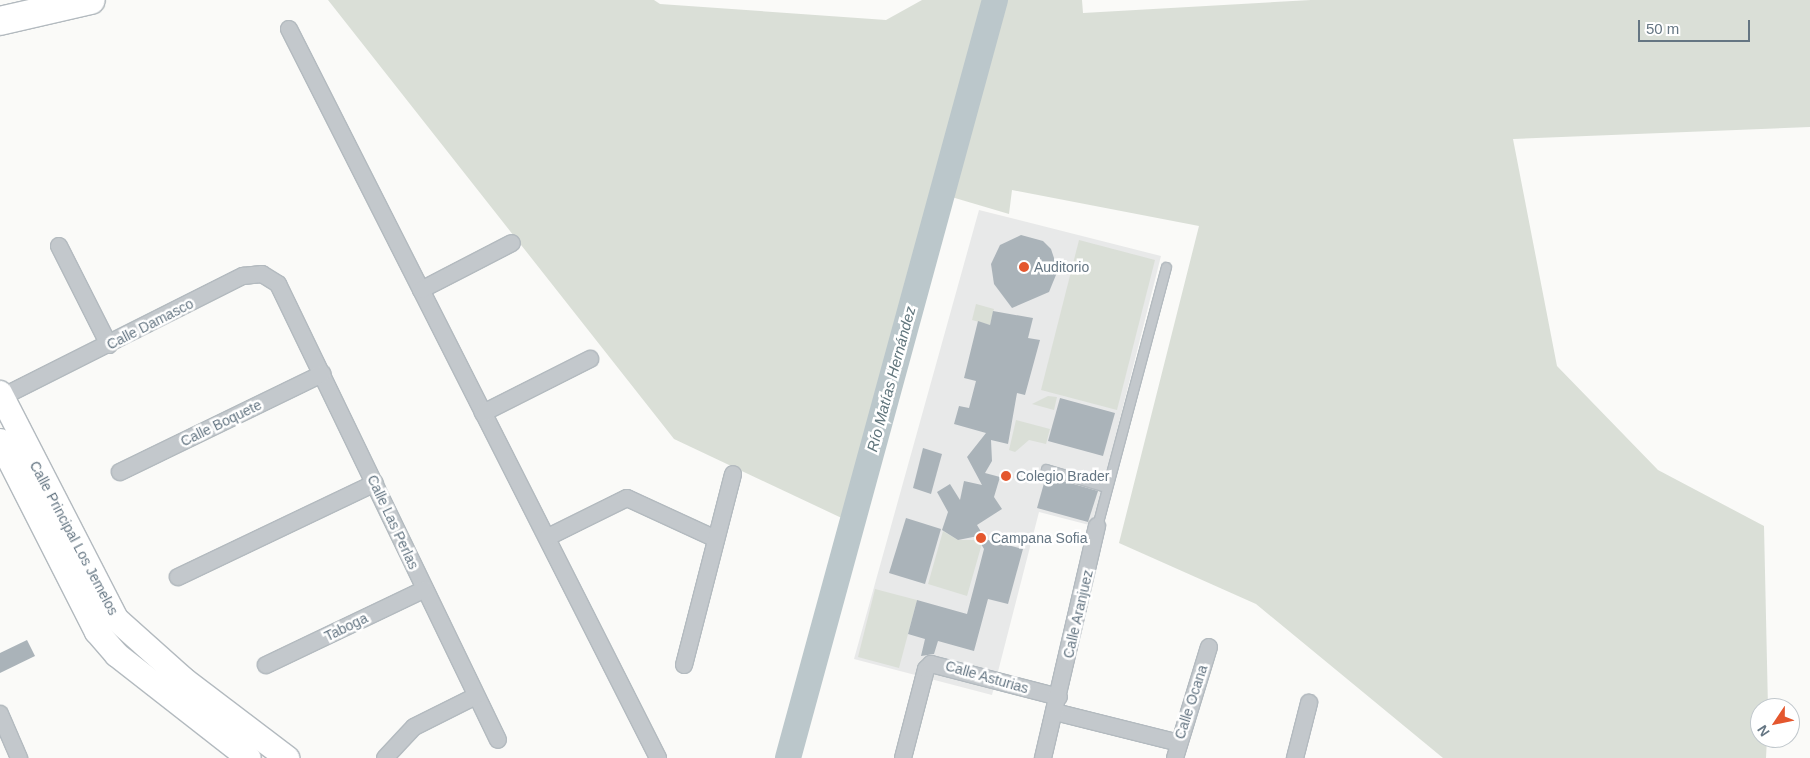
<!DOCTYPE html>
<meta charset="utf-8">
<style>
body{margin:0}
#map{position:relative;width:1810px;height:758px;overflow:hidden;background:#fafaf8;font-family:Helvetica,sans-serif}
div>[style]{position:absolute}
.built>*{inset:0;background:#e8e9e9}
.green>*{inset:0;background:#dadfd7}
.river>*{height:26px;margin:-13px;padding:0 13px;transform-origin:13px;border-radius:13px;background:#bbc7cb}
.building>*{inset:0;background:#aab3b9}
.roads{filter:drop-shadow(1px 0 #b3babf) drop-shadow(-1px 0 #b3babf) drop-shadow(0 1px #b3babf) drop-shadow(0 -1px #b3babf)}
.service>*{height:9px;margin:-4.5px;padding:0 4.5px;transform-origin:4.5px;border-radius:4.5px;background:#c3c8cc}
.minor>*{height:16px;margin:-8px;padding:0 8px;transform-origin:8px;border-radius:8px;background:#c3c8cc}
.secondary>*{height:24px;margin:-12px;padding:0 12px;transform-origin:12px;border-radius:12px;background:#fff}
.motorway>*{height:28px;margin:-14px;padding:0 14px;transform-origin:14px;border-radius:14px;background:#fff}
.dots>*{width:14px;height:14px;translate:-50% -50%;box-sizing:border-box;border:2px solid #fff;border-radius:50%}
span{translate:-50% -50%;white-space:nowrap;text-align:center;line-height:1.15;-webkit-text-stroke:5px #fff;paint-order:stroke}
.poi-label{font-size:14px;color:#657683}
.left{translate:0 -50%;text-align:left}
.street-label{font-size:14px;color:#657683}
.water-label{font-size:15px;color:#60757c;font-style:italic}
.north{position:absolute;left:1750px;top:698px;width:50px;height:50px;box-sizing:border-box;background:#fff;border:1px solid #c1c8cd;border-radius:50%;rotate:236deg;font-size:14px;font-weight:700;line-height:20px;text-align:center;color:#657683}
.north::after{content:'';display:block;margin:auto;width:18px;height:22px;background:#e4572e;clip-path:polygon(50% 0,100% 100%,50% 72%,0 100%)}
.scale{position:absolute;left:1638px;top:20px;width:112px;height:22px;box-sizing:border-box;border:2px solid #657683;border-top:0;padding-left:6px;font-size:15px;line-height:18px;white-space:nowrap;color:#657683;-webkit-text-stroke:4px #fff;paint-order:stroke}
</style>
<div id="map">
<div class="built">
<div style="clip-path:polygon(979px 210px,1161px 256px,1093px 526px,1039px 512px,992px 695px,854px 659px)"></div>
</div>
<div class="green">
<div style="clip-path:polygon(328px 0,654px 0,660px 4px,886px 20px,922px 0,1082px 0,1083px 13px,1311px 0,1810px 0,1810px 127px,1513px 139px,1557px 366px,1658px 470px,1764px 526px,1768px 708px,1760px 708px,1760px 738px,1767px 738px,1766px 758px,1443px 758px,1256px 604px,1119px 543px,1199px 226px,1012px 190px,1009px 214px,938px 193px,848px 521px,674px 439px)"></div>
<div style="clip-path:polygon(1079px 240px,1155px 260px,1117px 410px,1041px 390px)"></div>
<div style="clip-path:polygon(976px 304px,994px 309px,990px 325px,972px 320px)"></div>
<div style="clip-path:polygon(1048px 396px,1057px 397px,1054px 410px,1032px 404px)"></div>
<div style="clip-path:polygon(1016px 420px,1050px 429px,1046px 444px,1029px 440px,1015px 452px,1009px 450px)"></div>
<div style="clip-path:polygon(943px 531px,958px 540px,983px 540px,967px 596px,928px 584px)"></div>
<div style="clip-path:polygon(875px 589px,917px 600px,899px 668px,858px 657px)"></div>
</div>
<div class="river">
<div style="left:788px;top:758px;width:786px;rotate:-74.73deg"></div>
</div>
<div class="building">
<div style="clip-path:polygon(1021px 235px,1043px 241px,1051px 249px,1058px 270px,1049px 292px,1012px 308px,994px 284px,991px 264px,1000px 245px)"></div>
<div style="clip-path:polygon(993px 311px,1033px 318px,1028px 338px,1040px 340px,1025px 395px,1017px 393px,1008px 444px,991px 440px,992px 461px,985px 473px,1000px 477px,994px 497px,1002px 509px,977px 525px,983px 535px,958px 540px,942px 530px,948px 512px,937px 492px,950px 484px,960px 500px,964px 481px,982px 485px,967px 457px,986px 433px,954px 424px,959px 406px,969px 408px,976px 381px,964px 378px,978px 321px,990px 325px)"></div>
<div style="clip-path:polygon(1060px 398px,1115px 413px,1103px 456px,1048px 441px)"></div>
<div style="clip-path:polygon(923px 448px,942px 454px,931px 494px,913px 488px)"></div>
<div style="clip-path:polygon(1046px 476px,1098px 491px,1088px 522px,1037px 508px)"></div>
<div style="clip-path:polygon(906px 518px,941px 529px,925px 584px,889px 573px)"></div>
<div style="clip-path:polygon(977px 537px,1023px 549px,1008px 604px,988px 599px,974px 651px,938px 641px,934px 654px,921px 656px,925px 639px,908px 634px,917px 600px,967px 614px,984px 549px)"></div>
<div style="clip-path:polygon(27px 640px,35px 656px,0 673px,0 653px)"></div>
</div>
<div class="roads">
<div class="service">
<div style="left:1046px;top:469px;width:63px;rotate:16.7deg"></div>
<div style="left:1097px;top:526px;width:268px;rotate:-75.1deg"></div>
</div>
<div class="minor">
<div style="left:289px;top:29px;width:817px;rotate:63.15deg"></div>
<div style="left:59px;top:246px;width:111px;rotate:63.2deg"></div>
<div style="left:421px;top:290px;width:102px;rotate:-27.3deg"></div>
<div style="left:2px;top:397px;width:270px;rotate:-26.7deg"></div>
<div style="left:243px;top:276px;width:19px;rotate:-6deg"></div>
<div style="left:262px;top:274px;width:19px;rotate:32deg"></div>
<div style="left:278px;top:284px;width:506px;rotate:64.24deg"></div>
<div style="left:483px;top:413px;width:120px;rotate:-26.8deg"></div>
<div style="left:120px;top:472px;width:225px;rotate:-25.9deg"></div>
<div style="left:548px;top:537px;width:88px;rotate:-26.3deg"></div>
<div style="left:627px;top:498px;width:98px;rotate:24.7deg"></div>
<div style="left:178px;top:577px;width:218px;rotate:-25.5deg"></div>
<div style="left:266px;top:665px;width:176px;rotate:-25.5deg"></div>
<div style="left:684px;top:665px;width:197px;rotate:-75.6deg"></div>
<div style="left:1055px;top:712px;width:128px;rotate:14deg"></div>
<div style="left:0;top:714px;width:48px;rotate:66.6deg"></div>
<div style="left:385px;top:758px;width:42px;rotate:-46.9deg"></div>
<div style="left:414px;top:727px;width:69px;rotate:-26.6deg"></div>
<div style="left:903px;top:758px;width:92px;rotate:-75.5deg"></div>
<div style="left:926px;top:669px;width:7px;rotate:-45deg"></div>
<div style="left:931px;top:664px;width:132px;rotate:14.5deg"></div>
<div style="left:1043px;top:758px;width:238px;rotate:-76.9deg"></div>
<div style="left:1175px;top:758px;width:116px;rotate:-73deg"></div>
<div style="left:1295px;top:758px;width:57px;rotate:-75.7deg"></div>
</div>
<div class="secondary">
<div style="left:0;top:393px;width:254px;rotate:62.8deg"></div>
<div style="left:116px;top:619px;width:90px;rotate:41.8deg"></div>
<div style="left:183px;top:679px;width:131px;rotate:37.2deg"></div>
<div style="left:0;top:441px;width:214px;rotate:63.1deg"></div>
<div style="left:97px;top:632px;width:30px;rotate:49deg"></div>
<div style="left:117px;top:655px;width:167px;rotate:38deg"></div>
</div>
<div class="motorway">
<div style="left:0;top:21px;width:93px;rotate:-13deg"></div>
</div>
</div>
<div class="dots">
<div style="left:1024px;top:267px;background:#e4572e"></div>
<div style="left:1006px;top:476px;background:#e4572e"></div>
<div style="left:981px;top:538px;background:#e4572e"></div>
</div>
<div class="poi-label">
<span class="left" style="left:1034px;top:267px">Auditorio</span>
<span class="left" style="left:1016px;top:476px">Colegio Brader</span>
<span class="left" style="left:991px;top:538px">Campana Sofia</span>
</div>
<div class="street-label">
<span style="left:150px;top:324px;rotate:-27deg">Calle Damasco</span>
<span style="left:221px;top:423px;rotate:-26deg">Calle Boquete</span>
<span style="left:393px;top:522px;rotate:65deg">Calle Las Perlas</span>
<span style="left:74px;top:538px;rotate:62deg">Calle Principal Los Jemelos</span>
<span style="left:1078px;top:614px;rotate:-77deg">Calle Aranjuez</span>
<span style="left:346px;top:627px;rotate:-26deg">Taboga</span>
<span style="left:987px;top:677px;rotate:16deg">Calle Asturias</span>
<span style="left:1191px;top:702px;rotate:-72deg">Calle Ocana</span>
</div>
<div class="water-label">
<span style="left:891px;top:379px;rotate:-75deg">Río Matías Hernández</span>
</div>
<div class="north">N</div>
<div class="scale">50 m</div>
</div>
